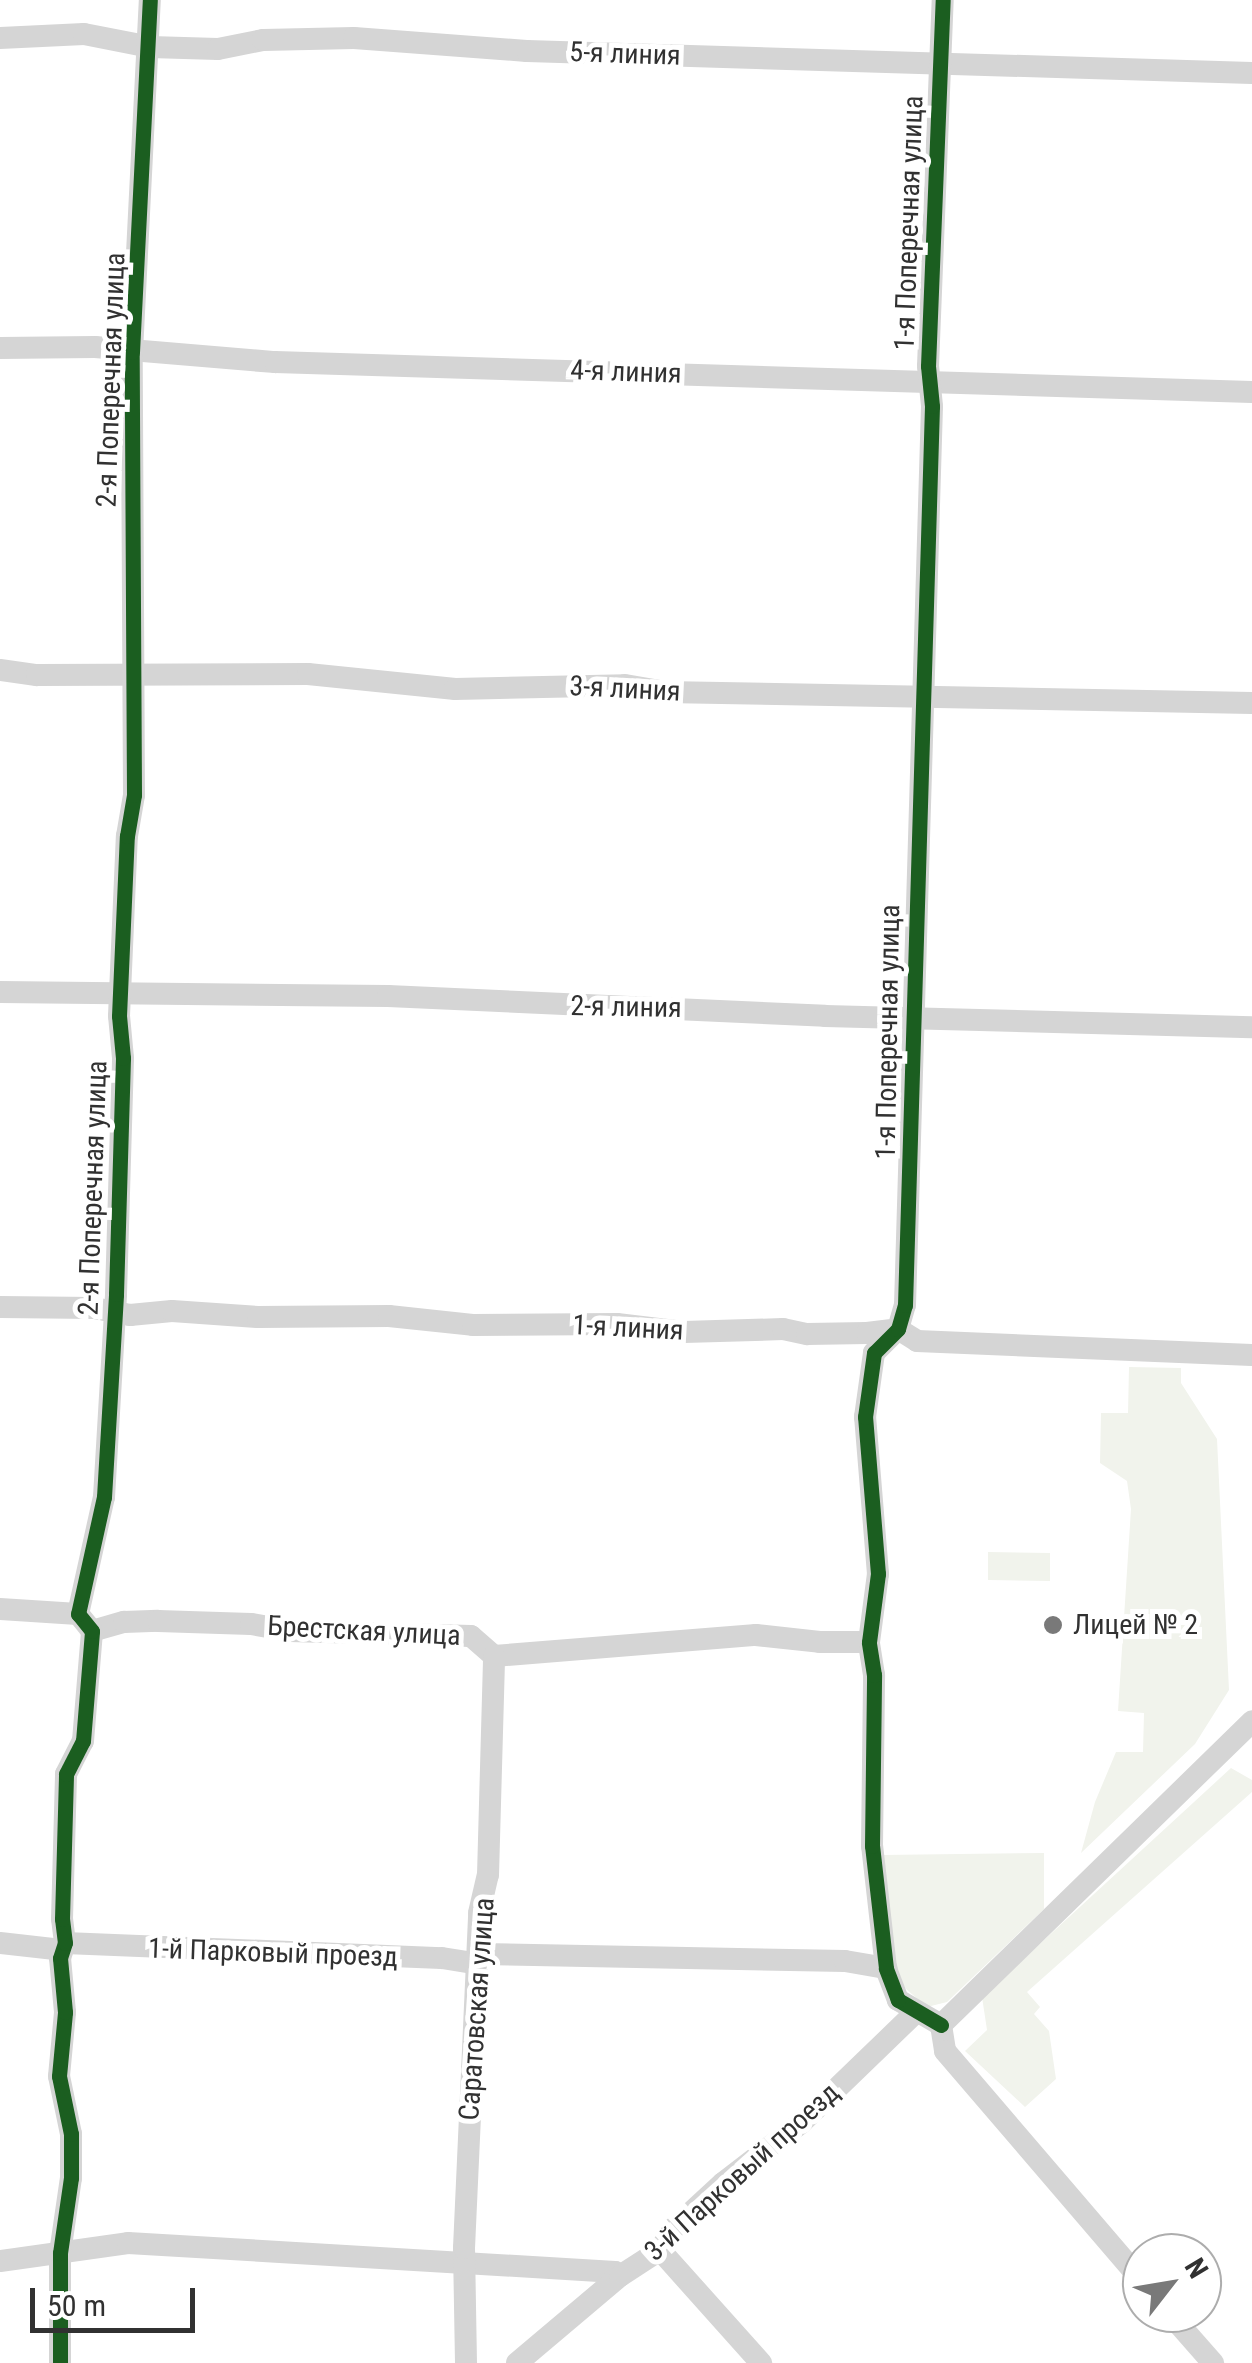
<!DOCTYPE html>
<meta charset="utf-8">
<style>
body{margin:0}
#map{position:relative;width:1252px;height:2363px;overflow:hidden;background:#fff;font-family:"Roboto Condensed",sans-serif}
div>[style]{position:absolute}
.green>*{inset:0;background:#f1f3ec}
.street>*{height:22px;margin:-11px;padding:0 11px;transform-origin:11px;border-radius:11px;background:#d5d5d5}
.cycleway>*{height:15px;margin:-7.5px;padding:0 7.5px;transform-origin:7.5px;border-radius:7.5px;background:#1b5e20}
.dots>*{width:28px;height:28px;translate:-50% -50%;box-sizing:border-box;border:5px solid #fff;border-radius:50%}
span{translate:-50% -50%;white-space:nowrap;text-align:center;line-height:1.15;-webkit-text-stroke:10px #fff;paint-order:stroke}
.street-label{font-size:28px;color:#313131}
.poi-label{font-size:28px;color:#313131}
.left{translate:0 -50%;text-align:left}
.north{position:absolute;left:1122px;top:2233px;width:100px;height:100px;box-sizing:border-box;background:#fff;border:2px solid #adadad;border-radius:50%;rotate:59deg;font-size:28px;font-weight:700;line-height:40px;text-align:center;color:#313131}
.north::after{content:'';display:block;margin:auto;width:35px;height:45px;background:#797979;clip-path:polygon(50% 0,100% 100%,50% 72%,0 100%)}
.scale{position:absolute;left:30px;top:2288px;width:165px;height:45px;box-sizing:border-box;border:5px solid #313131;border-top:0;padding-left:12px;font-size:30px;line-height:35px;white-space:nowrap;color:#313131;-webkit-text-stroke:8px #fff;paint-order:stroke}
</style>
<div id="map">
<div class="green">
<div style="clip-path:polygon(1129px 1367px,1181px 1368px,1181px 1383px,1217px 1439px,1229px 1690px,1195px 1744px,1081px 1853px,1095px 1802px,1116px 1752px,1143px 1752px,1144px 1713px,1118px 1711px,1131px 1509px,1127px 1481px,1100px 1463px,1101px 1413px,1128px 1413px)"></div>
<div style="clip-path:polygon(988px 1552px,1050px 1553px,1050px 1581px,988px 1580px)"></div>
<div style="clip-path:polygon(1231px 1768px,1252px 1780px,1252px 1792px,1027px 1992px,1040px 2007px,1034px 2014px,1049px 2031px,1056px 2079px,1025px 2107px,965px 2051px,987px 2030px,982px 1997px)"></div>
<div style="clip-path:polygon(1044px 1853px,1044px 1909px,947px 2002px,927px 2007px,906px 1989px,891px 1965px,882px 1855px)"></div>
</div>
<div class="street">
<div style="left:0;top:38px;width:84px;rotate:-2.7deg"></div>
<div style="left:84px;top:34px;width:67px;rotate:11.1deg"></div>
<div style="left:150px;top:47px;width:68px;rotate:1.7deg"></div>
<div style="left:218px;top:49px;width:46px;rotate:-11.3deg"></div>
<div style="left:263px;top:40px;width:91px;rotate:-1.3deg"></div>
<div style="left:354px;top:38px;width:173px;rotate:4.3deg"></div>
<div style="left:527px;top:51px;width:725px;rotate:1.74deg"></div>
<div style="left:0;top:348px;width:95px;rotate:-0.6deg"></div>
<div style="left:95px;top:347px;width:181px;rotate:4.8deg"></div>
<div style="left:275px;top:362px;width:977px;rotate:1.76deg"></div>
<div style="left:0;top:670px;width:37px;rotate:8deg"></div>
<div style="left:37px;top:675px;width:271px;rotate:-0.2deg"></div>
<div style="left:308px;top:674px;width:148px;rotate:5.8deg"></div>
<div style="left:455px;top:689px;width:170px;rotate:-1.3deg"></div>
<div style="left:625px;top:685px;width:40px;rotate:10deg"></div>
<div style="left:664px;top:692px;width:588px;rotate:1.07deg"></div>
<div style="left:0;top:992px;width:388px;rotate:0.6deg"></div>
<div style="left:388px;top:996px;width:437px;rotate:2.6deg"></div>
<div style="left:825px;top:1016px;width:427px;rotate:1.5deg"></div>
<div style="left:0;top:1307px;width:94px;rotate:0.6deg"></div>
<div style="left:94px;top:1308px;width:37px;rotate:11deg"></div>
<div style="left:130px;top:1315px;width:42px;rotate:-5.4deg"></div>
<div style="left:172px;top:1311px;width:86px;rotate:4deg"></div>
<div style="left:258px;top:1317px;width:131px;rotate:-0.4deg"></div>
<div style="left:389px;top:1316px;width:84px;rotate:6.1deg"></div>
<div style="left:473px;top:1325px;width:144px;rotate:-0.4deg"></div>
<div style="left:617px;top:1324px;width:67px;rotate:6.8deg"></div>
<div style="left:684px;top:1332px;width:99px;rotate:-1.7deg"></div>
<div style="left:783px;top:1329px;width:25px;rotate:12deg"></div>
<div style="left:807px;top:1334px;width:60px;rotate:-1deg"></div>
<div style="left:867px;top:1333px;width:31px;rotate:-7deg"></div>
<div style="left:898px;top:1329px;width:22px;rotate:32deg"></div>
<div style="left:917px;top:1341px;width:335px;rotate:2.4deg"></div>
<div style="left:0;top:1609px;width:78px;rotate:3.7deg"></div>
<div style="left:92px;top:1631px;width:33px;rotate:-16deg"></div>
<div style="left:124px;top:1622px;width:34px;rotate:-2deg"></div>
<div style="left:158px;top:1621px;width:93px;rotate:1.8deg"></div>
<div style="left:251px;top:1624px;width:40px;rotate:10deg"></div>
<div style="left:290px;top:1631px;width:181px;rotate:1.6deg"></div>
<div style="left:471px;top:1636px;width:30px;rotate:41deg"></div>
<div style="left:494px;top:1656px;width:263px;rotate:-4.6deg"></div>
<div style="left:756px;top:1635px;width:64px;rotate:6.2deg"></div>
<div style="left:820px;top:1642px;width:49px"></div>
<div style="left:0;top:1943px;width:62px;rotate:6.4deg"></div>
<div style="left:65px;top:1943px;width:377px;rotate:2.3deg"></div>
<div style="left:442px;top:1958px;width:37px;rotate:9deg"></div>
<div style="left:480px;top:1954px;width:365px;rotate:1.1deg"></div>
<div style="left:845px;top:1961px;width:42px;rotate:9.7deg"></div>
<div style="left:941px;top:2025px;width:50px;rotate:-149.8deg"></div>
<div style="left:898px;top:2000px;width:34px;rotate:-111deg"></div>
<div style="left:886px;top:1968px;width:123px;rotate:-96.5deg"></div>
<div style="left:872px;top:1846px;width:171px;rotate:-89.3deg"></div>
<div style="left:874px;top:1675px;width:33px;rotate:-99deg"></div>
<div style="left:869px;top:1642px;width:69px;rotate:-82.5deg"></div>
<div style="left:878px;top:1574px;width:158px;rotate:-94.7deg"></div>
<div style="left:865px;top:1417px;width:65px;rotate:-82deg"></div>
<div style="left:874px;top:1353px;width:34px;rotate:-45deg"></div>
<div style="left:898px;top:1329px;width:25px;rotate:-74deg"></div>
<div style="left:905px;top:1305px;width:899px;rotate:-88.28deg"></div>
<div style="left:932px;top:406px;width:40px;rotate:-95.7deg"></div>
<div style="left:928px;top:366px;width:366px;rotate:-87.7deg"></div>
<div style="left:941px;top:2025px;width:435px;rotate:-44.3deg"></div>
<div style="left:941px;top:2025px;width:26px;rotate:81deg"></div>
<div style="left:945px;top:2051px;width:303px;rotate:49.4deg"></div>
<div style="left:660px;top:2250px;width:152px;rotate:48.2deg"></div>
<div style="left:0;top:2261px;width:129px;rotate:-8deg"></div>
<div style="left:128px;top:2243px;width:488px;rotate:3.4deg"></div>
<div style="left:615px;top:2272px;width:6px;rotate:39deg"></div>
<div style="left:1169px;top:2313px;width:67px;rotate:48.7deg"></div>
<div style="left:60px;top:2363px;width:110px;rotate:-90deg"></div>
<div style="left:60px;top:2253px;width:76px;rotate:-81.7deg"></div>
<div style="left:71px;top:2178px;width:44px;rotate:-90deg"></div>
<div style="left:71px;top:2134px;width:59px;rotate:-101.7deg"></div>
<div style="left:59px;top:2076px;width:64px;rotate:-84.6deg"></div>
<div style="left:65px;top:2012px;width:54px;rotate:-95.3deg"></div>
<div style="left:60px;top:1958px;width:16px;rotate:-72deg"></div>
<div style="left:65px;top:1943px;width:24px;rotate:-97deg"></div>
<div style="left:62px;top:1919px;width:145px;rotate:-88.4deg"></div>
<div style="left:66px;top:1774px;width:37px;rotate:-63deg"></div>
<div style="left:83px;top:1741px;width:110px;rotate:-85.3deg"></div>
<div style="left:92px;top:1631px;width:22px;rotate:-129deg"></div>
<div style="left:78px;top:1614px;width:120px;rotate:-77.5deg"></div>
<div style="left:104px;top:1497px;width:203px;rotate:-86.6deg"></div>
<div style="left:116px;top:1294px;width:236px;rotate:-88.3deg"></div>
<div style="left:123px;top:1058px;width:42px;rotate:-95.4deg"></div>
<div style="left:119px;top:1016px;width:180px;rotate:-87.5deg"></div>
<div style="left:127px;top:836px;width:42px;rotate:-80.3deg"></div>
<div style="left:134px;top:795px;width:443px;rotate:-90.3deg"></div>
<div style="left:132px;top:352px;width:352px;rotate:-87.1deg"></div>
<div style="left:466px;top:2363px;width:115px;rotate:-91deg"></div>
<div style="left:464px;top:2248px;width:335px;rotate:-87.4deg"></div>
<div style="left:479px;top:1913px;width:39px;rotate:-77deg"></div>
<div style="left:488px;top:1875px;width:219px;rotate:-88.4deg"></div>
<div style="left:517px;top:2363px;width:135px;rotate:-40.2deg"></div>
<div style="left:620px;top:2276px;width:48px;rotate:-33deg"></div>
<div style="left:660px;top:2250px;width:26px;rotate:-58deg"></div>
<div style="left:674px;top:2228px;width:67px;rotate:-42.6deg"></div>
<div style="left:723px;top:2183px;width:98px;rotate:-37.6deg"></div>
<div style="left:801px;top:2123px;width:158px;rotate:-44deg"></div>
</div>
<div class="cycleway">
<div style="left:941px;top:2025px;width:50px;rotate:-149.8deg"></div>
<div style="left:898px;top:2000px;width:34px;rotate:-111deg"></div>
<div style="left:886px;top:1968px;width:123px;rotate:-96.5deg"></div>
<div style="left:872px;top:1846px;width:171px;rotate:-89.3deg"></div>
<div style="left:874px;top:1675px;width:33px;rotate:-99deg"></div>
<div style="left:869px;top:1642px;width:69px;rotate:-82.5deg"></div>
<div style="left:878px;top:1574px;width:158px;rotate:-94.7deg"></div>
<div style="left:865px;top:1417px;width:65px;rotate:-82deg"></div>
<div style="left:874px;top:1353px;width:34px;rotate:-45deg"></div>
<div style="left:898px;top:1329px;width:25px;rotate:-74deg"></div>
<div style="left:905px;top:1305px;width:899px;rotate:-88.28deg"></div>
<div style="left:932px;top:406px;width:40px;rotate:-95.7deg"></div>
<div style="left:928px;top:366px;width:366px;rotate:-87.7deg"></div>
<div style="left:60px;top:2363px;width:110px;rotate:-90deg"></div>
<div style="left:60px;top:2253px;width:76px;rotate:-81.7deg"></div>
<div style="left:71px;top:2178px;width:44px;rotate:-90deg"></div>
<div style="left:71px;top:2134px;width:59px;rotate:-101.7deg"></div>
<div style="left:59px;top:2076px;width:64px;rotate:-84.6deg"></div>
<div style="left:65px;top:2012px;width:54px;rotate:-95.3deg"></div>
<div style="left:60px;top:1958px;width:16px;rotate:-72deg"></div>
<div style="left:65px;top:1943px;width:24px;rotate:-97deg"></div>
<div style="left:62px;top:1919px;width:145px;rotate:-88.4deg"></div>
<div style="left:66px;top:1774px;width:37px;rotate:-63deg"></div>
<div style="left:83px;top:1741px;width:110px;rotate:-85.3deg"></div>
<div style="left:92px;top:1631px;width:22px;rotate:-129deg"></div>
<div style="left:78px;top:1614px;width:120px;rotate:-77.5deg"></div>
<div style="left:104px;top:1497px;width:203px;rotate:-86.6deg"></div>
<div style="left:116px;top:1294px;width:236px;rotate:-88.3deg"></div>
<div style="left:123px;top:1058px;width:42px;rotate:-95.4deg"></div>
<div style="left:119px;top:1016px;width:180px;rotate:-87.5deg"></div>
<div style="left:127px;top:836px;width:42px;rotate:-80.3deg"></div>
<div style="left:134px;top:795px;width:443px;rotate:-90.3deg"></div>
<div style="left:132px;top:352px;width:352px;rotate:-87.1deg"></div>
</div>
<div class="dots">
<div style="left:1053px;top:1625px;background:#797979"></div>
</div>
<div class="street-label">
<span style="left:625px;top:54px;rotate:2deg">5-я линия</span>
<span style="left:909px;top:223px;rotate:-88deg">1-я Поперечная улица</span>
<span style="left:626px;top:372px;rotate:2deg">4-я линия</span>
<span style="left:111px;top:380px;rotate:-88deg">2-я Поперечная улица</span>
<span style="left:625px;top:689px;rotate:3deg">3-я линия</span>
<span style="left:626px;top:1007px;rotate:1deg">2-я линия</span>
<span style="left:888px;top:1032px;rotate:-89deg">1-я Поперечная улица</span>
<span style="left:93px;top:1188px;rotate:-88deg">2-я Поперечная улица</span>
<span style="left:628px;top:1328px;rotate:3deg">1-я линия</span>
<span style="left:364px;top:1631px;rotate:3deg">Брестская улица</span>
<span style="left:273px;top:1953px;rotate:2deg">1-й Парковый проезд</span>
<span style="left:477px;top:2009px;rotate:-86deg">Саратовская улица</span>
<span style="left:742px;top:2172px;rotate:-42deg">3-й Парковый проезд</span>
</div>
<div class="poi-label">
<span class="left" style="left:1073px;top:1625px">Лицей № 2</span>
</div>
<div class="north">N</div>
<div class="scale">50 m</div>
</div>
